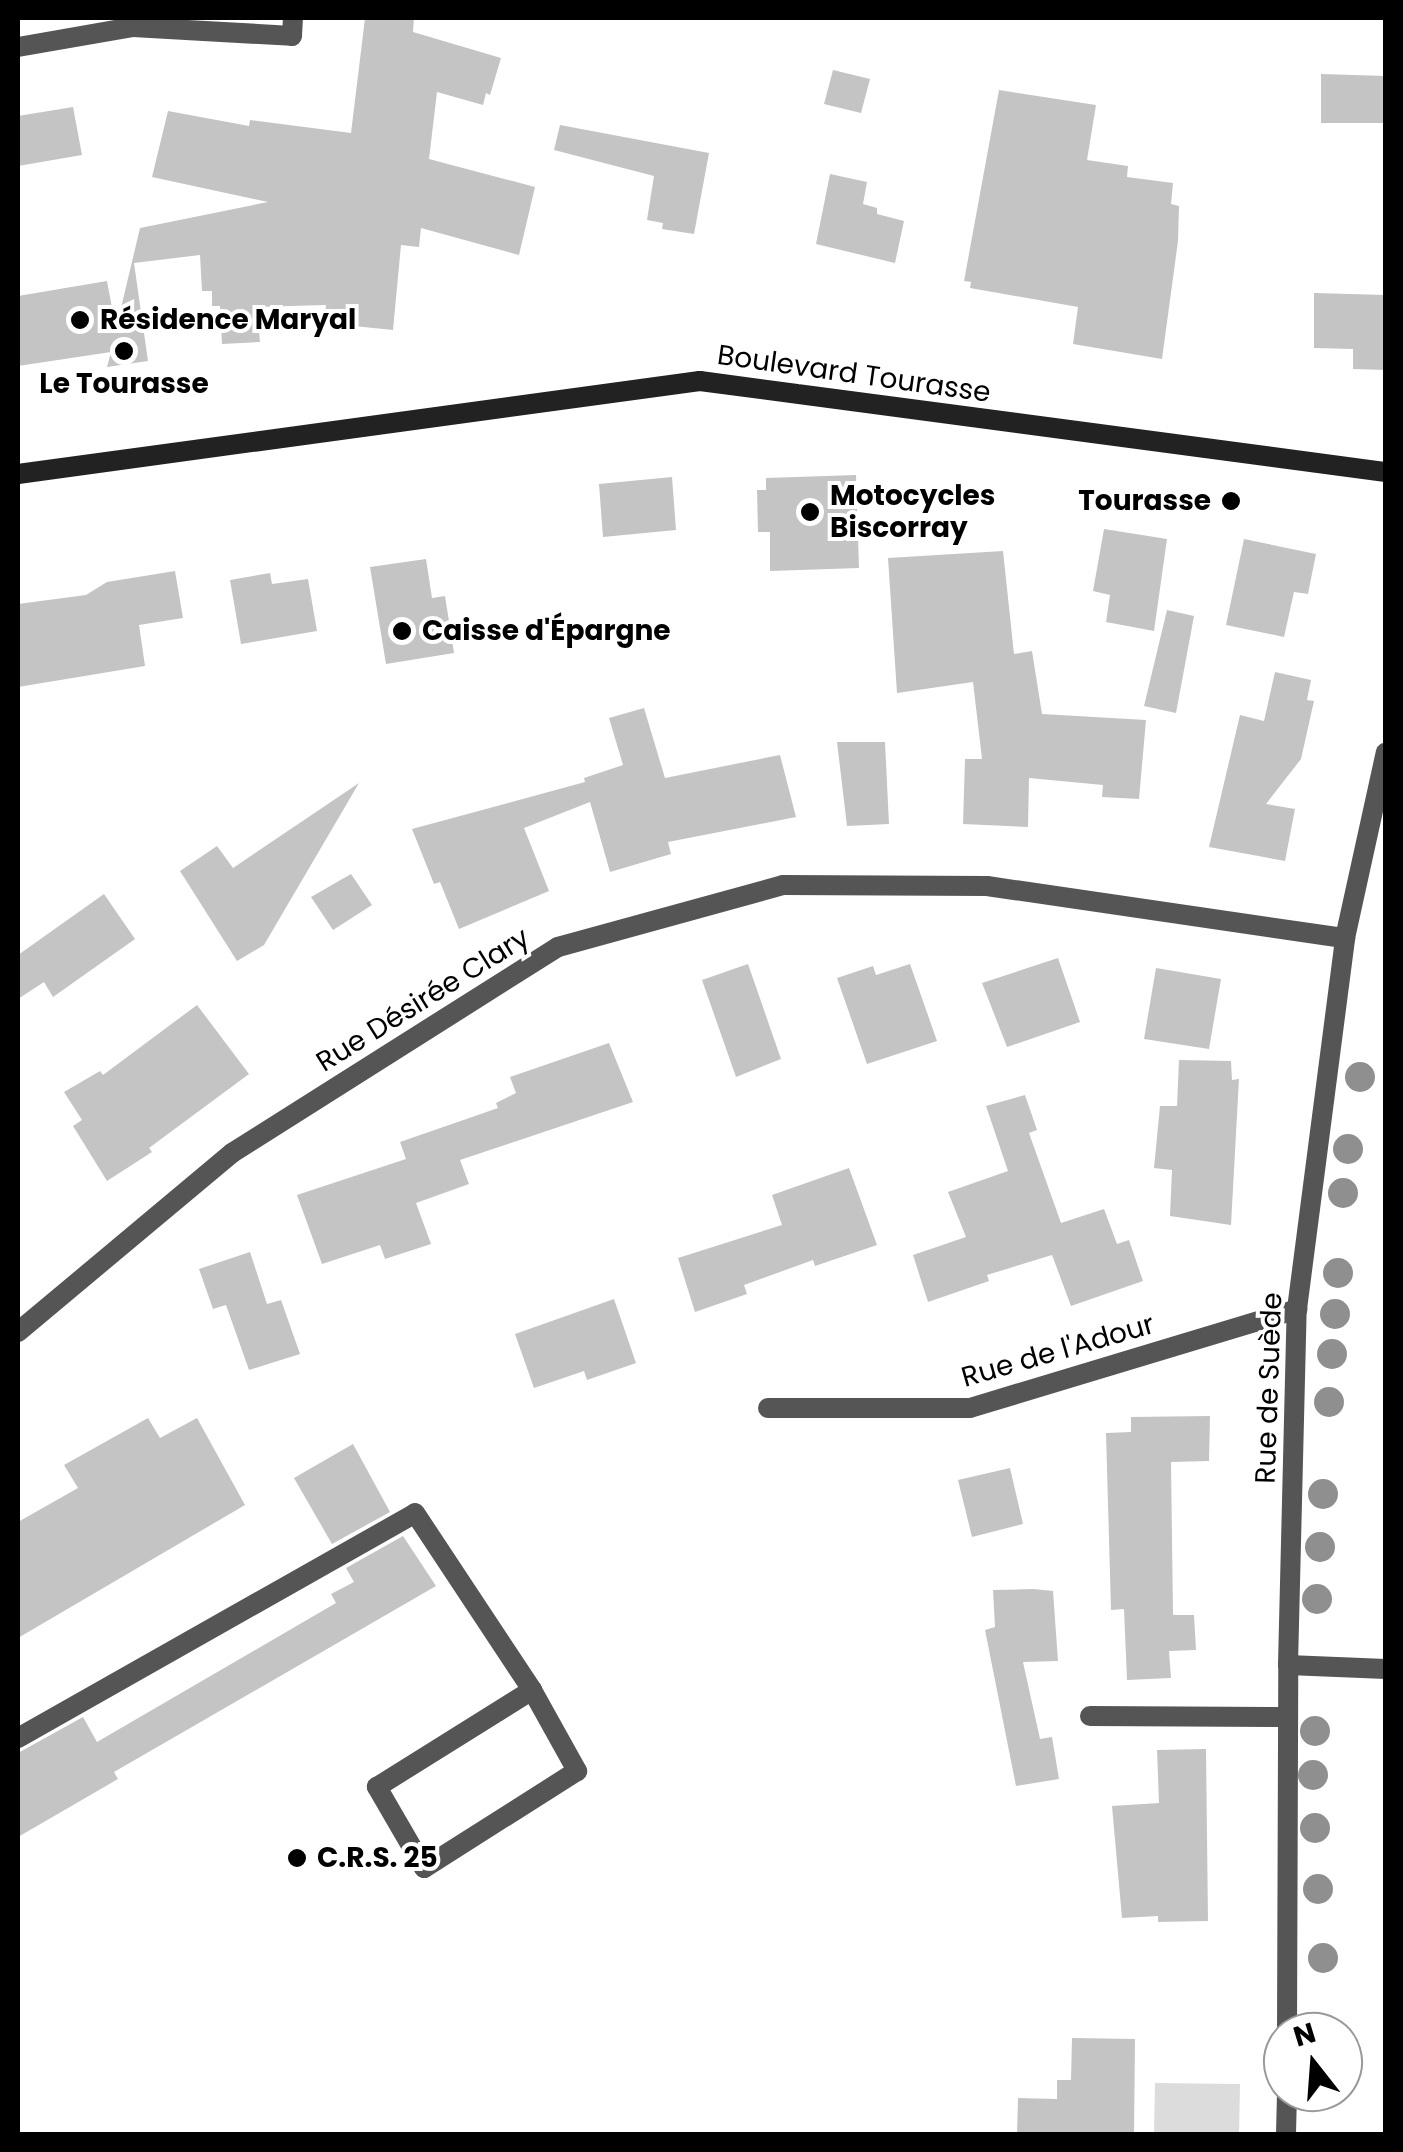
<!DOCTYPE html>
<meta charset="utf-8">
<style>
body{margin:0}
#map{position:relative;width:1403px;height:2152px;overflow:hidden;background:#fff;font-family:Poppins,sans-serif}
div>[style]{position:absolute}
.green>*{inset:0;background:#dcdcdc}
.building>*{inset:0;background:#c4c4c4}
.service>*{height:20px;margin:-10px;padding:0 10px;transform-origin:10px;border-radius:10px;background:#555}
.minor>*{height:20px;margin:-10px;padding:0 10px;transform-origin:10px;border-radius:10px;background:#555}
.secondary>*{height:20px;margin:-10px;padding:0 10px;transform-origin:10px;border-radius:10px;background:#222}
.trees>*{width:30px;height:30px;margin:-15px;border-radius:50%;background:#8f8f8f}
.dots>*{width:28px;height:28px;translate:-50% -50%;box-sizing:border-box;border:5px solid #fff;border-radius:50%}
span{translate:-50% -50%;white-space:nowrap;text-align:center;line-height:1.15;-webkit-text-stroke:8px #fff;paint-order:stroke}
.poi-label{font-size:28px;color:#000;font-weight:700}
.left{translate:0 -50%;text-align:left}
.right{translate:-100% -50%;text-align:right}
.street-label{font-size:28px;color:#000}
.frame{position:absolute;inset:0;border:20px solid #000;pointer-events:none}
.north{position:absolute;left:1263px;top:2012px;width:100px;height:100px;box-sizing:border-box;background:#fff;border:2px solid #999;border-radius:50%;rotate:343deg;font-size:28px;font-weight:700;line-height:40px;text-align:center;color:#000}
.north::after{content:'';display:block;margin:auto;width:35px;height:45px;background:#000;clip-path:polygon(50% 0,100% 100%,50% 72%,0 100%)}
</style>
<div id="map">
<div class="green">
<div style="clip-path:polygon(1155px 2083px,1240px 2084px,1239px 2134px,1154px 2134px)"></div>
</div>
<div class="building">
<div style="clip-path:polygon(365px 18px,414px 18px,413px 32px,501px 58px,490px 95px,486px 93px,483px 105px,437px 92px,429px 159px,535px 187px,519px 255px,421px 228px,419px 247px,401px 245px,393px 330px,324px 323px,326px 305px,257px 307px,260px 342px,222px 344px,220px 306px,212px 306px,212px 291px,202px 291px,200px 255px,134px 263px,148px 361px,107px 367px,111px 352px,18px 366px,18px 296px,107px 281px,116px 329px,140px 228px,268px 202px,152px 177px,168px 111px,249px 126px,250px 120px,351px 133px)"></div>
<div style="clip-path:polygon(833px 70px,870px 79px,861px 113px,824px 104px)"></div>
<div style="clip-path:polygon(1321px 74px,1386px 76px,1386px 123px,1321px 123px)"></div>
<div style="clip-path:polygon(999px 90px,1096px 105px,1087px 160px,1128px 166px,1127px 177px,1173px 183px,1171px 204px,1179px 206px,1178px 241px,1162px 359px,1073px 344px,1078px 307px,970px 288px,971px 282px,964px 281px)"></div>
<div style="clip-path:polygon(73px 107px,82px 155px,18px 166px,18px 116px)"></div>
<div style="clip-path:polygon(560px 125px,709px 153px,694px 234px,662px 229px,663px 223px,647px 220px,654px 176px,554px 150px)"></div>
<div style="clip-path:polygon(830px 174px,867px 182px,863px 204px,877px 208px,877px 214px,904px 221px,895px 263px,816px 244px)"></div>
<div style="clip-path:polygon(1314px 293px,1386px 295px,1386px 370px,1353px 369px,1353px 349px,1314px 348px)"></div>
<div style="clip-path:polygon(856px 475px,859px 568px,770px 571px,770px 532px,758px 532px,757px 490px,766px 490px,766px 478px)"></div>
<div style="clip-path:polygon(672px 477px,676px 530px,603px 537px,599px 484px)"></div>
<div style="clip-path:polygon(1104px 529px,1167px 539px,1154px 631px,1106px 622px,1110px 595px,1093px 591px)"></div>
<div style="clip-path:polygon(1244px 539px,1316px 554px,1308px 594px,1294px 592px,1284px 637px,1226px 625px)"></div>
<div style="clip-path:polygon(1003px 551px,1014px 654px,1032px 651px,1042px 714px,1146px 720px,1139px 799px,1102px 797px,1103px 785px,1029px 778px,1028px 827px,963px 824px,965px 759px,982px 759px,973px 682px,897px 693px,888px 558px)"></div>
<div style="clip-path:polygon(426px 559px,432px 598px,445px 596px,454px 653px,386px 664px,370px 567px)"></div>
<div style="clip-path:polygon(175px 571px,183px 618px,139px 625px,145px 666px,18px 687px,18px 604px,86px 595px,107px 582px)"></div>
<div style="clip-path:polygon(270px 573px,272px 584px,308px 579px,317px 631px,241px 644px,230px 580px)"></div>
<div style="clip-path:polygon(1167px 610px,1194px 616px,1176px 713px,1144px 706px)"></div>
<div style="clip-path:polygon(1275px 672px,1311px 680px,1307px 700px,1314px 701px,1301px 759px,1266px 804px,1295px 809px,1285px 861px,1209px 847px,1240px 715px,1264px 721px)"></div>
<div style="clip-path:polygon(644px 708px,665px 778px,780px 755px,796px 817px,668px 842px,671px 854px,610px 872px,590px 802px,524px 828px,549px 891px,459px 929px,440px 882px,434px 884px,412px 829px,585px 782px,584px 778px,623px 765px,609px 718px)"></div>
<div style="clip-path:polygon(837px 742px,885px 742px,889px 824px,847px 826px)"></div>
<div style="clip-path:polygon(359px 783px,264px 945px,237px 961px,180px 871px,217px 846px,233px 868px)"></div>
<div style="clip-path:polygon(351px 874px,372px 905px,333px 930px,311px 897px)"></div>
<div style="clip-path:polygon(104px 894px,135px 939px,53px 997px,44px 982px,18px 999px,18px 955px)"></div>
<div style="clip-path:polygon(1058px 958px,1080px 1022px,1007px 1047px,982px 983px)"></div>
<div style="clip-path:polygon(748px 964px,781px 1059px,736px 1077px,702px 980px)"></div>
<div style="clip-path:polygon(910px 964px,937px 1041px,867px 1064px,837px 978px,873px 966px,876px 975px)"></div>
<div style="clip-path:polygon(1156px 968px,1221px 979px,1209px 1049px,1144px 1039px)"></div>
<div style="clip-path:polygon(197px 1005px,249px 1074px,149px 1148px,152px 1152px,107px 1181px,73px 1126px,82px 1120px,64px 1092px,100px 1071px,103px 1075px)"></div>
<div style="clip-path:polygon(609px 1043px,633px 1102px,460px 1160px,469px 1184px,416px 1203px,431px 1244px,385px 1259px,380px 1245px,322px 1264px,297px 1195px,406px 1159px,400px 1142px,498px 1108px,496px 1103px,516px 1093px,510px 1077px)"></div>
<div style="clip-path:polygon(1179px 1060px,1231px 1061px,1232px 1080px,1239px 1079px,1231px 1225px,1170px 1216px,1172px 1170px,1154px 1168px,1160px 1106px,1177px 1106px)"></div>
<div style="clip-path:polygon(1025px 1095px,1037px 1130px,1029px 1133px,1061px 1223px,1104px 1209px,1117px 1244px,1129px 1240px,1143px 1281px,1071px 1306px,1052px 1255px,987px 1275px,989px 1281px,928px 1302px,913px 1255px,966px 1237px,948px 1192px,1008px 1171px,986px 1106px)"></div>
<div style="clip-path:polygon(849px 1168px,877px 1245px,815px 1266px,813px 1260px,744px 1285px,747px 1294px,695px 1312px,678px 1258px,782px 1225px,772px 1195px)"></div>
<div style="clip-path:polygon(250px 1252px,267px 1304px,281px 1300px,300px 1354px,249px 1370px,226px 1305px,213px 1309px,199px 1269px)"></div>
<div style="clip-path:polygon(614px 1299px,636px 1363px,587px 1380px,584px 1371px,534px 1388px,515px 1334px)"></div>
<div style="clip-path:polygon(1210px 1416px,1209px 1461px,1171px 1462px,1173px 1615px,1194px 1615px,1196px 1650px,1169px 1651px,1171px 1678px,1127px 1680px,1124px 1609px,1111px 1610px,1106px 1433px,1131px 1432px,1131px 1417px)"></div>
<div style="clip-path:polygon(148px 1418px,160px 1438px,197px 1418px,245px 1505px,18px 1638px,18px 1522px,78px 1488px,64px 1465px)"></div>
<div style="clip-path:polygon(353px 1444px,390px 1512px,332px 1544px,294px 1478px)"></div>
<div style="clip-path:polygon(1010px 1468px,1023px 1524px,972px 1537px,958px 1480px)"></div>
<div style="clip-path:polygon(403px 1536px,436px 1586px,114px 1772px,118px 1779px,18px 1837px,18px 1753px,83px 1717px,97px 1742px,336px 1603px,331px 1594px,354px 1582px,346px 1568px)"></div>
<div style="clip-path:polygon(1033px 1589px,1053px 1591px,1058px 1661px,1023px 1662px,1040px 1739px,1052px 1737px,1059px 1779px,1016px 1786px,985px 1630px,995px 1627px,993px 1590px)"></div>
<div style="clip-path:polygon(1206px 1749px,1208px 1921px,1158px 1922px,1158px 1916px,1122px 1918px,1112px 1806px,1159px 1803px,1157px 1750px)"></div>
<div style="clip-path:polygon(1072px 2038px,1135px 2039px,1134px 2134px,1017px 2134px,1018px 2098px,1057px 2099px,1057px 2080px,1071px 2080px)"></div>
</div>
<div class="service">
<div style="left:1090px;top:1716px;width:198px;rotate:0.3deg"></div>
<div style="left:18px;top:1738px;width:456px;rotate:-29.5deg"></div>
<div style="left:415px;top:1513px;width:212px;rotate:56.5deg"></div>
<div style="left:532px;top:1690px;width:93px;rotate:60.9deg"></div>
<div style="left:577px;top:1771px;width:181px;rotate:147.6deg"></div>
<div style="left:424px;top:1868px;width:94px;rotate:-120.1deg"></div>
<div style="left:377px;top:1787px;width:183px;rotate:-32deg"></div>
</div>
<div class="minor">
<div style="left:18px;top:47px;width:117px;rotate:-9.9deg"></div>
<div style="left:133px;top:27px;width:159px;rotate:3.2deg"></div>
<div style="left:292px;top:36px;width:18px;rotate:-87deg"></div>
<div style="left:18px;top:1332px;width:279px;rotate:-39.9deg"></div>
<div style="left:232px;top:1153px;width:386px;rotate:-32.3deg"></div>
<div style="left:558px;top:947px;width:233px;rotate:-15.4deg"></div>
<div style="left:783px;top:885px;width:204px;rotate:0.3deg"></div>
<div style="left:987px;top:886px;width:362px;rotate:8.3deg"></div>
<div style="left:768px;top:1408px;width:202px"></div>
<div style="left:970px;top:1408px;width:342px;rotate:-16.8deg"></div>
<div style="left:1288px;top:1665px;width:98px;rotate:2.3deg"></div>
<div style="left:1287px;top:2032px;width:367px;rotate:-89.8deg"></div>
<div style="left:1288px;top:1665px;width:356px;rotate:-88.6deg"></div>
<div style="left:1297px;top:1309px;width:374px;rotate:-82.6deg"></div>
<div style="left:1345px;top:938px;width:190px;rotate:-77.6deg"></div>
<div style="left:1286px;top:2134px;width:42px;rotate:-88.6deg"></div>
</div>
<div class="secondary">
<div style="left:18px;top:474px;width:688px;rotate:-7.77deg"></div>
<div style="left:700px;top:381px;width:692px;rotate:7.56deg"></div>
</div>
<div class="trees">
<div style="left:1360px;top:1077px"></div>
<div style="left:1348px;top:1149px"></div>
<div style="left:1343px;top:1193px"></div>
<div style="left:1338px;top:1273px"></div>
<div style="left:1335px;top:1314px"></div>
<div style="left:1332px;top:1354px"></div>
<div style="left:1329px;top:1402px"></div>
<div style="left:1323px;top:1494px"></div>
<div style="left:1320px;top:1547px"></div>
<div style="left:1317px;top:1599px"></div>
<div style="left:1315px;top:1731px"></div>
<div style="left:1313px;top:1775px"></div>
<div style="left:1315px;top:1828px"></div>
<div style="left:1318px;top:1889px"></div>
<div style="left:1323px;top:1958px"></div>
</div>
<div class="dots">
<div style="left:80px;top:320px;background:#000"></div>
<div style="left:124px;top:351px;background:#000"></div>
<div style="left:1231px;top:501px;background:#000"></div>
<div style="left:810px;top:512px;background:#000"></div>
<div style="left:402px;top:631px;background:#000"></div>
<div style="left:297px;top:1858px;background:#000"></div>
</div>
<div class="poi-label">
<span class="left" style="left:100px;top:320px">Résidence Maryal</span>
<span style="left:124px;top:384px">Le Tourasse</span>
<span class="left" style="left:830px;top:512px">Motocycles<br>Biscorray</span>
<span class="right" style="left:1211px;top:501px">Tourasse</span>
<span class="left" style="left:422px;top:631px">Caisse d'Épargne</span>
<span class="left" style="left:317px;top:1858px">C.R.S. 25</span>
</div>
<div class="street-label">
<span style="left:854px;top:374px;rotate:8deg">Boulevard Tourasse</span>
<span style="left:423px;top:1000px;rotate:-32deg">Rue Désirée Clary</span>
<span style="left:1058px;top:1351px;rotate:-16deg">Rue de l'Adour</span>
<span style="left:1269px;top:1388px;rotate:-88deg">Rue de Suède</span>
</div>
<div class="frame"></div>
<div class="north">N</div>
</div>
